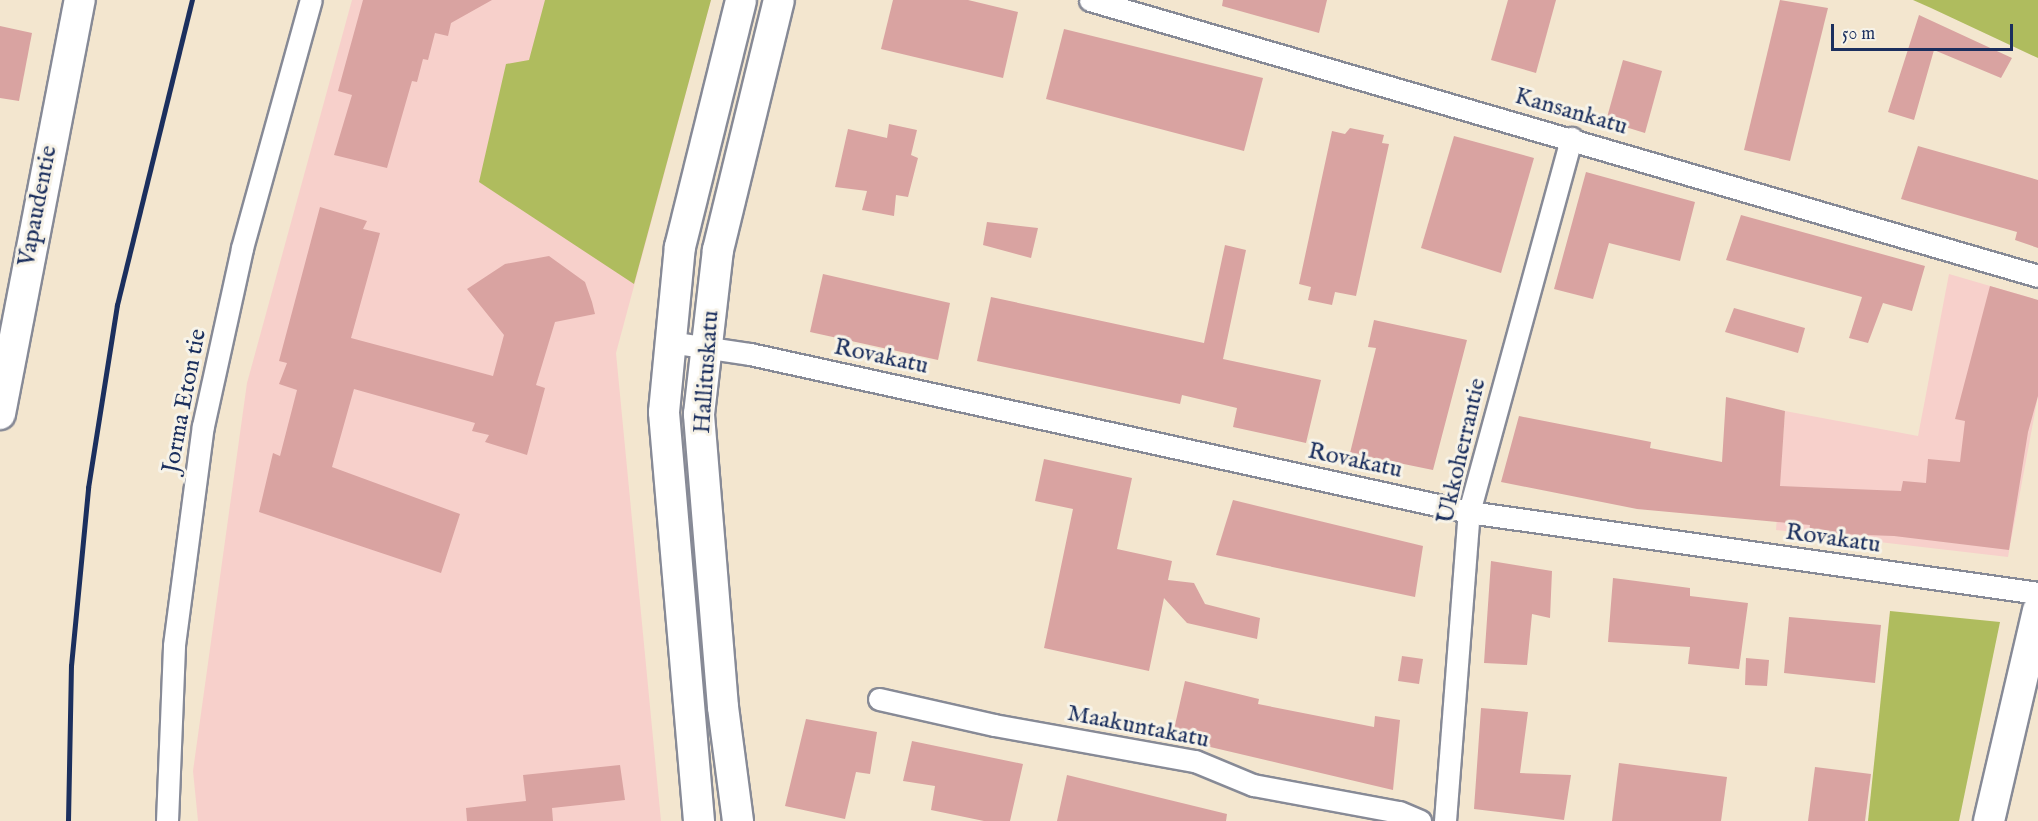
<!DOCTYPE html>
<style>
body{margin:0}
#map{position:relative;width:2038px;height:821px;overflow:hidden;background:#f3e6cf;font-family:"IM FELL English",serif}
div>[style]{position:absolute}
.built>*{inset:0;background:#f7d0cb}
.green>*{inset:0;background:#afbc5e}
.building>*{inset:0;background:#d9a3a1}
.roads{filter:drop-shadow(2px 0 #878a96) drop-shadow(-2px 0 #878a96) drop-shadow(0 2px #878a96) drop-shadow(0 -2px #878a96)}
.street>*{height:21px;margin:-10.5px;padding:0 10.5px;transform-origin:10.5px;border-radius:10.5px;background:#fff}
.secondary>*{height:30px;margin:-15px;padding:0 15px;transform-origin:15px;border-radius:15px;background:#fff}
.rail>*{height:4.5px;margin:-2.25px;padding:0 2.25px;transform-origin:2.25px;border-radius:2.25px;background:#1b2f5e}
span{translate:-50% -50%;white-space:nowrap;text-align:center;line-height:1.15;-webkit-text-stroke:6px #f7f3e8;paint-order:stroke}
.street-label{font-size:24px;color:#1b2f5e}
.scale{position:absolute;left:1831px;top:24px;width:182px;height:27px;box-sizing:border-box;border:3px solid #1b2f5e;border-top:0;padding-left:8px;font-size:18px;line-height:21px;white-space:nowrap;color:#1b2f5e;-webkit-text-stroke:4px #f7f3e8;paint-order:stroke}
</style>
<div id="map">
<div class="built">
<div style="clip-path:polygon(352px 0,711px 0,616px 353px,661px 821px,198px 821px,193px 771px,247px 383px)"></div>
<div style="clip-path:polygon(1949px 274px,2038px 300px,2038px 396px,2008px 557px,1776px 530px,1785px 411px,1918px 436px)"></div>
</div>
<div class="green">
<div style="clip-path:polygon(545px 0,711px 0,634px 284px,479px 182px,506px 64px,529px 60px)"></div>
<div style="clip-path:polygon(1913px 0,2038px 0,2038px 58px,1931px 8px)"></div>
<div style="clip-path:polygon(1890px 611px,2000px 622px,1959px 821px,1868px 821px)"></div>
</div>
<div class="building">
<div style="clip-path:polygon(363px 0,492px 0,451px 23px,448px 36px,435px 33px,428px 60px,423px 59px,417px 82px,412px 81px,387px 168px,334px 155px,352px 95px,338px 91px)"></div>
<div style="clip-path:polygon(893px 0,968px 0,1018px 12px,1003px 78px,881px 49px)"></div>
<div style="clip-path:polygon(1223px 0,1327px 0,1319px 33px,1222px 6px)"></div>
<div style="clip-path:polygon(1508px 0,1556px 0,1536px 73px,1491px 60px)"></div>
<div style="clip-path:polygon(1780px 0,1828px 8px,1790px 161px,1744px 150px)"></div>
<div style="clip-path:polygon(1919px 15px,2012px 58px,2001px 78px,1934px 50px,1914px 120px,1888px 112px)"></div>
<div style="clip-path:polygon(0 26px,32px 33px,19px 101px,0 98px)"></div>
<div style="clip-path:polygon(1064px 29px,1263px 78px,1244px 151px,1046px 99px)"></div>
<div style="clip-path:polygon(1623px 60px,1662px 71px,1645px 133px,1606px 121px)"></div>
<div style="clip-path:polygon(889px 124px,917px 130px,911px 155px,918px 158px,908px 197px,896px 195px,894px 216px,862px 210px,867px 191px,835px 187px,848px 129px,887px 138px)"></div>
<div style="clip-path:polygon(1350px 128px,1384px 135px,1382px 143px,1389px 144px,1356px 296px,1335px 292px,1332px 305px,1308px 300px,1311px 287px,1299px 284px,1332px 131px,1345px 134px)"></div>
<div style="clip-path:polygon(1454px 136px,1534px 158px,1501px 273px,1421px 248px)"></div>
<div style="clip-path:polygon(1918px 146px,2038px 180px,2038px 248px,2015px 240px,2017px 232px,1901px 199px)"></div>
<div style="clip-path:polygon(1586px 172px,1695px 202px,1680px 261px,1609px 243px,1593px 299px,1554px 289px)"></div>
<div style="clip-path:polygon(320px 207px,367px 221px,363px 229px,380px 233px,351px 338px,493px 376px,504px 335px,467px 289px,505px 264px,549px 256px,585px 282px,592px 302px,595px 314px,555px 322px,536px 385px,545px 388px,527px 455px,485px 442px,489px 435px,472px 431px,475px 423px,354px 389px,332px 467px,460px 514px,441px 573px,259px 512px,273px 453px,280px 456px,297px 390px,279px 384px,287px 363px,279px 361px)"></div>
<div style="clip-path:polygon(1741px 215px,1925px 266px,1912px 311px,1883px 303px,1868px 343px,1849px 338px,1862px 297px,1726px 260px)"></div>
<div style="clip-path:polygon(987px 222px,1038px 228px,1031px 258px,983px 245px)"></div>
<div style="clip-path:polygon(1225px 245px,1246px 250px,1223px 359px,1321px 380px,1306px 443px,1233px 427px,1237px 408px,1182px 395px,1180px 404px,977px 361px,991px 297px,1204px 343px)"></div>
<div style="clip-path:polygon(823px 274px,950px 303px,938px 360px,810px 332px)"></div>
<div style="clip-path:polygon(1990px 286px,2038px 300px,2038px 396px,2028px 432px,2009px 550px,1894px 536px,1809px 533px,1810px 525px,1637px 509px,1501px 482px,1519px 416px,1651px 442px,1650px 448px,1722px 462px,1726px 397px,1785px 411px,1780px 486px,1901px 491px,1903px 481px,1926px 483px,1928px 459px,1960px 462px,1965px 421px,1955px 419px)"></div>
<div style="clip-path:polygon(1734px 308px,1805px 328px,1798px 353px,1725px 332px)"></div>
<div style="clip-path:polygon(1374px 320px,1467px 340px,1433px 470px,1350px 453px,1376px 348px,1368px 347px)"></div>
<div style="clip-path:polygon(1044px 459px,1132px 478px,1117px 549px,1172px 561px,1168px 580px,1194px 583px,1205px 604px,1260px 618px,1257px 639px,1187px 623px,1164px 598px,1149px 671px,1044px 648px,1073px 509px,1035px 501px)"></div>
<div style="clip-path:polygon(1233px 500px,1423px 546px,1415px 597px,1216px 555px)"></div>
<div style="clip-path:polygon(1491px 561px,1552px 571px,1550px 618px,1532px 614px,1527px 665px,1484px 663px)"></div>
<div style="clip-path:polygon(1613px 578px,1690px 588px,1690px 596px,1748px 603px,1739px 669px,1688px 664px,1690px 647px,1608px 642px)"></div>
<div style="clip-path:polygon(1789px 617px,1881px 625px,1875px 683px,1784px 673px)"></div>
<div style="clip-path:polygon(1402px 656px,1423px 659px,1419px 684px,1398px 681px)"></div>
<div style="clip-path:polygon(1746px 658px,1769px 660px,1767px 686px,1745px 685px)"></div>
<div style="clip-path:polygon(1185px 681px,1259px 699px,1258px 704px,1374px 727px,1375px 716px,1400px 720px,1393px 790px,1172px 738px)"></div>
<div style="clip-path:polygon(1481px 708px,1528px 712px,1520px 773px,1571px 775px,1564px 820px,1474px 809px)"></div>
<div style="clip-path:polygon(806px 719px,877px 732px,870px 774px,856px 772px,845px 819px,785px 806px)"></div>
<div style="clip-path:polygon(912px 741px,1023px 764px,1010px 821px,984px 821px,931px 810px,935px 786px,903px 781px)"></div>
<div style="clip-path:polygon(1619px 763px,1727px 777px,1721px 821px,1612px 821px)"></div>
<div style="clip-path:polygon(620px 765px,625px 800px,552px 808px,553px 821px,467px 821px,466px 808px,526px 801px,523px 775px)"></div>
<div style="clip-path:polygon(1815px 767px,1871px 774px,1865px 821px,1808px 821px)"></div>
<div style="clip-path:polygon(1067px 775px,1227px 814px,1226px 821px,1057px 821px)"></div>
</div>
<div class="roads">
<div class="street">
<div style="left:1090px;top:0;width:987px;rotate:16.23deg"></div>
<div style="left:669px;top:342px;width:82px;rotate:8.4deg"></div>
<div style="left:750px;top:354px;width:736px;rotate:12.39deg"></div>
<div style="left:1469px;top:512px;width:575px;rotate:8.1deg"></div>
<div style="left:879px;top:699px;width:118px;rotate:12.7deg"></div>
<div style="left:994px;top:725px;width:204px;rotate:10.2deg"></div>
<div style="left:1195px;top:761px;width:63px;rotate:22.5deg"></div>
<div style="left:1253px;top:785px;width:148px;rotate:10.5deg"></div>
<div style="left:1399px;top:812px;width:23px;rotate:23deg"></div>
<div style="left:167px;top:821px;width:176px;rotate:-87.7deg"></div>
<div style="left:174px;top:645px;width:221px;rotate:-82.5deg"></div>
<div style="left:203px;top:426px;width:182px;rotate:-77.6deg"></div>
<div style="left:242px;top:248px;width:257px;rotate:-74.5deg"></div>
<div style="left:1445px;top:821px;width:310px;rotate:-85.6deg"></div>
<div style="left:1469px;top:512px;width:388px;rotate:-74.7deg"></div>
</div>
<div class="secondary">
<div style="left:0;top:414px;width:422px;rotate:-79.1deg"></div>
<div style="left:699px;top:821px;width:410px;rotate:-94.9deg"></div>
<div style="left:664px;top:412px;width:166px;rotate:-84.5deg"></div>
<div style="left:680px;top:247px;width:254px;rotate:-76.1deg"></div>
<div style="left:738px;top:821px;width:115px;rotate:-97.5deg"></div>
<div style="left:723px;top:707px;width:294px;rotate:-94.7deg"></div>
<div style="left:699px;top:414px;width:165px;rotate:-83.4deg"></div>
<div style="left:718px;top:250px;width:257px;rotate:-76.3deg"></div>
<div style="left:1989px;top:821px;width:216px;rotate:-76.9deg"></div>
</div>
</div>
<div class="rail">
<div style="left:68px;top:821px;width:155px;rotate:-88.9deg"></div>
<div style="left:71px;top:666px;width:179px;rotate:-84.5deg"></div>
<div style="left:88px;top:488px;width:185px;rotate:-81deg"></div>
<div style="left:117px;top:305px;width:314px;rotate:-76.2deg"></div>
</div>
<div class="street-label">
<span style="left:1571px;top:112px;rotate:16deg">Kansankatu</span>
<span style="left:38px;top:206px;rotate:-79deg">Vapaudentie</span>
<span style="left:881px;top:357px;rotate:12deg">Rovakatu</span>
<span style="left:707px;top:372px;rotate:-86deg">Hallituskatu</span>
<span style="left:185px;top:401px;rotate:-79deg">Jorma Eton tie</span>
<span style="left:1462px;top:451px;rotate:-77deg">Ukkoherrantie</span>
<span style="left:1355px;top:461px;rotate:12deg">Rovakatu</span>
<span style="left:1833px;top:539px;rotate:8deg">Rovakatu</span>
<span style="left:1138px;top:727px;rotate:11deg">Maakuntakatu</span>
</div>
<div class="scale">50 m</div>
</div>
